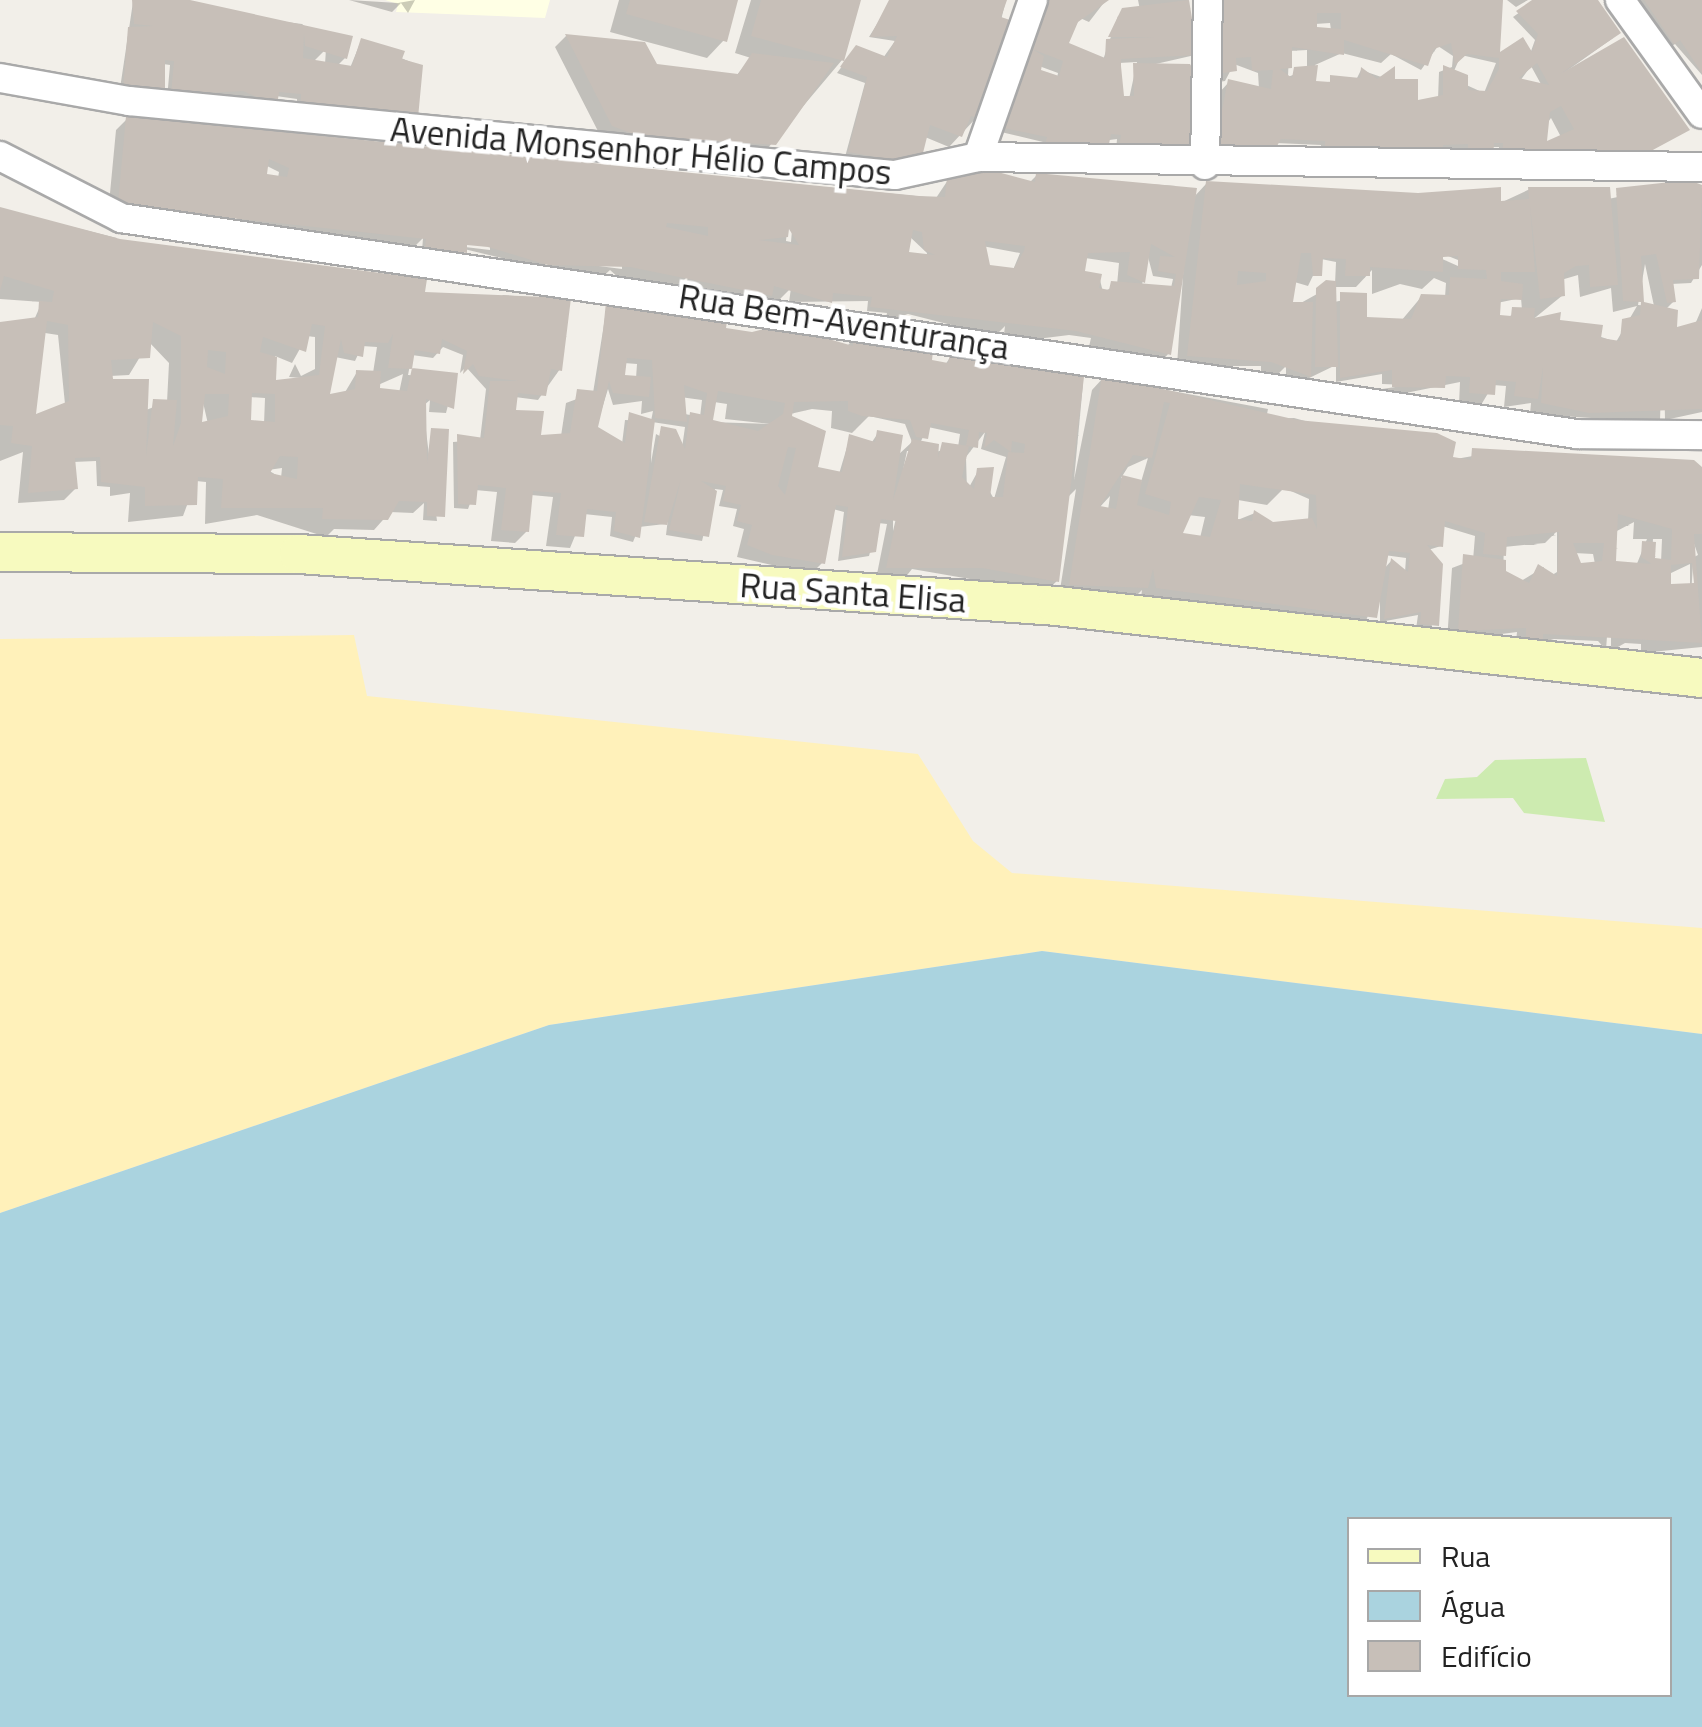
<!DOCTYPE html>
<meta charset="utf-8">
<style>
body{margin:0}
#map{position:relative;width:1702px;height:1727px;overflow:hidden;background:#f2efe9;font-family:"Titillium Web",sans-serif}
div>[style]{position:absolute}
.education>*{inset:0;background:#ffffe5}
.grass>*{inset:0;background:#cdebb0}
.sand>*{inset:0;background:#fff1ba}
.water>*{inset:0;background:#aad3df}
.shadow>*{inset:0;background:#0003}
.building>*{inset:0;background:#c7bfb8}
.roads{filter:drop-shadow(2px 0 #a9a9a9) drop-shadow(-2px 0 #a9a9a9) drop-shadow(0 2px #a9a9a9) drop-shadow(0 -2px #a9a9a9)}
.minor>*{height:28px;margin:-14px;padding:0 14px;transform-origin:14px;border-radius:14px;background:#fff}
.secondary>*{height:38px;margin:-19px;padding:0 19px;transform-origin:19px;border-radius:19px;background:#f7fabf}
span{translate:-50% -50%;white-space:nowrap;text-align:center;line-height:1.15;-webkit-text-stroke:9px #fff;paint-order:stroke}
.street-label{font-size:35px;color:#222}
.legend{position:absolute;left:1347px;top:1517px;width:325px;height:180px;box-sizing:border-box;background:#fff;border:2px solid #a7a7a7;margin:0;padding:12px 18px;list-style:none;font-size:30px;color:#222}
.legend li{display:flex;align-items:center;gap:20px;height:50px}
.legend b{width:50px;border:2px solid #a7a7a7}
</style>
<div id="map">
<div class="education">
<div style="clip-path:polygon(385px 0,550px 0,545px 18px,396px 12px,398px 4px)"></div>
</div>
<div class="grass">
<div style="clip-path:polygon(1586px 758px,1605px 822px,1524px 813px,1513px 798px,1436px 799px,1445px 779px,1477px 777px,1495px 760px)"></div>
</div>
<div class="sand">
<div style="clip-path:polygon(354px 635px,367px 696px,918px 754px,973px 841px,1012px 873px,1702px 928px,1702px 1034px,1042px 951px,549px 1025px,0 1213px,0 639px)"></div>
</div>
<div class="water">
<div style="clip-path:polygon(evenodd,1042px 951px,1702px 1034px,1702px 1727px,0 1727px,0 1213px,549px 1025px,1042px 951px,1350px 1520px,1670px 1520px,1670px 1694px,1350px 1694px,1350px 1520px)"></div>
</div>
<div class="shadow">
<div style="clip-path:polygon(349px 0,398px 3px,415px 0,408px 13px,401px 3px,392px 12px)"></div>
<div style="clip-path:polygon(619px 0,736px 0,724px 40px,707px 58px,610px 32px)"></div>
<div style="clip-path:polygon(751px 0,859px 0,842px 60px,762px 155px,601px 137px,555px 47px,566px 36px,643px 44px,655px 67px,736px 76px,751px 58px,735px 53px)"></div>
<div style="clip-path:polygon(1006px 0,977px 117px,949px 147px,925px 137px,913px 169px,845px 157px,865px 83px,837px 73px,852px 53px,883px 58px,895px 41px,869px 37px,890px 3px)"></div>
<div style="clip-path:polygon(evenodd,1106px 0,1089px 22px,1080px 18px,1065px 44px,1103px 60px,1118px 16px,1140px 10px,1138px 0,1188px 0,1195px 55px,1147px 66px,1198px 84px,1229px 0,1500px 0,1497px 56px,1530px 54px,1535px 40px,1513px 17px,1537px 0,1595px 0,1613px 38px,1561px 75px,1687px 130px,1629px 163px,1498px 164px,1499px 147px,1491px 147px,1464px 163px,1464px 148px,1410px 160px,1321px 158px,1321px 145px,1276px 143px,1204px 163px,1218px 94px,1229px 82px,1259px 89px,1258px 73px,1234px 64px,1225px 81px,1194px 86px,1116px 151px,1117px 139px,1042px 149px,1043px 142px,1001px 132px,1014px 56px,1106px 0,1330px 23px,1331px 30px,1315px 30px,1315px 24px,1330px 23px,1106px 0,1438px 46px,1453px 56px,1452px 67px,1439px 72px,1438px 99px,1416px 107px,1393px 81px,1361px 70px,1356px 80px,1313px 83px,1315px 65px,1342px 53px,1381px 63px,1391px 54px,1421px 70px,1438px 46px,1106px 0,1307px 50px,1307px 69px,1288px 77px,1289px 51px,1307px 50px,1106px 0,1461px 55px,1496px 63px,1484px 93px,1451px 78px,1461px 55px,1106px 0,1137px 62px,1129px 99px,1122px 98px,1119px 63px,1137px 62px,1106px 0,1039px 66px,1058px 73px,1057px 78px,1038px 72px,1039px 66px,1106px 0,1531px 66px,1542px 86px,1520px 81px,1531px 66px,1106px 0,1551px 118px,1561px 137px,1548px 147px,1545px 126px,1551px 118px)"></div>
<div style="clip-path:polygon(1507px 0,1528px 0,1516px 7px)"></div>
<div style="clip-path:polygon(1638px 0,1702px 0,1702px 75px,1675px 44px,1662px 53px,1630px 7px)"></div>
<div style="clip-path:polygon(evenodd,133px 2px,302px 24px,345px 58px,337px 66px,350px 68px,361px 41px,420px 66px,297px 110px,297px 99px,276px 96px,275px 104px,167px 99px,170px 65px,163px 64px,119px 95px,133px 2px,326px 49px,325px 64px,313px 62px,326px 49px)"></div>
<div style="clip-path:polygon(evenodd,127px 119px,936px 198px,948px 180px,995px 174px,1029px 183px,1036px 176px,1176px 186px,1175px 194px,1194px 190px,1193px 198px,1206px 184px,1393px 199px,1498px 189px,1498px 204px,1530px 189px,1553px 188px,1553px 197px,1608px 190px,1608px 199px,1687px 183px,1702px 188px,1702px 265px,1691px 283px,1671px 284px,1674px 301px,1663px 312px,1675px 312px,1676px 329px,1693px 329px,1702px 308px,1702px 412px,1665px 420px,1663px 320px,1660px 421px,1652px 422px,1530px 414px,1531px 403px,1504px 407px,1506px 386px,1493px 385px,1481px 405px,1459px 404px,1460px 382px,1381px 398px,1382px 389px,1409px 385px,1382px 384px,1382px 374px,1336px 382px,1336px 365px,1303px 381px,1286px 380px,1286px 366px,1276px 376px,1261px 376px,1261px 366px,1177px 366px,1185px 245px,1169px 353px,1158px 365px,1088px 351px,1091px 338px,1069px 335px,1037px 339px,1004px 334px,1005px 326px,995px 336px,908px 314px,885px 322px,887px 313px,867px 311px,868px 301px,789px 302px,791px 288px,780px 299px,742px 304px,743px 295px,686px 287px,688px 276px,677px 287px,620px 279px,610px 270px,597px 282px,561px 271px,538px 276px,539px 267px,464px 249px,453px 263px,437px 261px,438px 253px,422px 251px,423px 238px,412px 249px,251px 228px,236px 225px,237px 214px,206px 230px,108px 214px,116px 130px,127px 119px,265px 165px,279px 172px,278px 178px,263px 182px,265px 165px,127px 119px,307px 176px,323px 178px,306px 182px,307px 176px,127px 119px,351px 177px,372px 183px,367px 188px,351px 177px,127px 119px,406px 179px,425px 181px,423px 193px,406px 179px,127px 119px,214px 182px,223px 183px,212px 194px,214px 182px,127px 119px,790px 194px,795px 194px,791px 242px,786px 241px,790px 194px,127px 119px,512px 204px,517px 216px,509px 224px,512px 204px,127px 119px,392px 206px,412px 207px,410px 225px,392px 206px,127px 119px,553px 216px,558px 217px,549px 276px,544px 275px,553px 216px,127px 119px,729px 225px,743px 239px,721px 239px,729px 225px,127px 119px,1211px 232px,1232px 233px,1230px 249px,1211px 232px,127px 119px,841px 235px,856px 237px,855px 246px,840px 245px,841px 235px,127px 119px,909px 236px,927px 253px,926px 259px,905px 255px,909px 236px,127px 119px,885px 239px,898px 240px,883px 257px,885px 239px,127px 119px,465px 242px,490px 245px,490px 250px,465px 247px,465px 242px,127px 119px,982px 246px,1020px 253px,1013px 270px,973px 263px,982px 246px,127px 119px,1274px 247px,1274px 274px,1265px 265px,1274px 247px,127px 119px,1048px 250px,1072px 255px,1071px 259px,1047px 256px,1048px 250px,127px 119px,1433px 250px,1458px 260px,1458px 266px,1431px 254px,1433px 250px,127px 119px,1147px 253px,1153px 276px,1173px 279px,1171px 288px,1142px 286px,1147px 253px,127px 119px,1085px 258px,1119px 263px,1117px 285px,1103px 292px,1099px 276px,1082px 279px,1085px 258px,127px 119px,1321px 259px,1336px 262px,1335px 284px,1290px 309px,1291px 281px,1308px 286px,1321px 259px,127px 119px,600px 261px,622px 264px,622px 269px,599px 266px,600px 261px,127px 119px,1645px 264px,1654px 306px,1638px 305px,1645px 264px,127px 119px,1372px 270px,1372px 294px,1400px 284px,1422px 289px,1434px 278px,1446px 283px,1445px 297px,1422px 296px,1401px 321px,1364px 319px,1364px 296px,1334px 302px,1333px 287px,1356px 287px,1372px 270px,127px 119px,1578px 275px,1580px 297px,1611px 288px,1613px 312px,1637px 306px,1616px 342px,1557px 322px,1558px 315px,1531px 321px,1563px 295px,1561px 280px,1578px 275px,127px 119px,1521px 298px,1522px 310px,1496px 323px,1497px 303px,1521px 298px)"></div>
<div style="clip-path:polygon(evenodd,0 209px,117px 238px,115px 247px,495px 303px,503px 295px,568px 300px,560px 369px,538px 400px,515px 397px,513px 417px,538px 438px,561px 436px,566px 403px,593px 393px,607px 305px,749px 334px,799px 331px,846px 347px,854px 339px,945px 365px,951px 356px,1083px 384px,1074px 480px,1092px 390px,1103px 378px,1268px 409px,1266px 419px,1294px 418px,1450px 460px,1490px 453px,1702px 469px,1702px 647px,1641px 653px,1641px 644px,1625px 643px,1611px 651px,1611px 581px,1606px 650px,1598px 641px,1554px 639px,1515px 651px,1517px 632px,1447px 641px,1452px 568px,1473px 560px,1475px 536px,1442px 526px,1441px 546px,1428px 550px,1432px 630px,1416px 629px,1418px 615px,1380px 622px,1380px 586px,1363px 628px,1140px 605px,1142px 590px,1134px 598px,1059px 596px,1076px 489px,1067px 498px,1057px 581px,1045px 592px,912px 569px,900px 584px,876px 579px,887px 524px,878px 523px,869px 556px,838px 561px,844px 512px,833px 509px,822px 563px,811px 574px,737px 557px,744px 529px,733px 526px,737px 509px,719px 506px,723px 490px,715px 489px,702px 541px,666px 535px,672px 485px,665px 524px,639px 527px,633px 542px,610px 536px,612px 517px,584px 514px,570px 548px,546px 546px,553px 497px,531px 495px,527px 531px,515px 543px,491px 541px,497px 492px,475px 490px,468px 509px,454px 508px,453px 442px,480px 440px,486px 389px,466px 367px,460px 373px,463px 355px,443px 347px,433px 358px,412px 355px,408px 375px,455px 378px,446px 413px,429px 412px,430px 400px,423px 406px,437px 521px,423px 520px,424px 503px,413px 513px,390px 512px,374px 530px,334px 529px,326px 537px,257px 515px,205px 524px,206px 482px,196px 481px,183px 516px,128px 522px,130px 493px,110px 496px,110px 487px,97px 486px,96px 461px,73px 462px,76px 488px,64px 500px,18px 503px,23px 452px,0 461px,0 325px,34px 320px,42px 302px,0 299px,0 209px,45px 333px,58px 335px,65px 404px,33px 416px,45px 333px,0 209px,307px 336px,315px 337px,315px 369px,301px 376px,295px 364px,289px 377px,302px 378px,273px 382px,275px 356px,292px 363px,307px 336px,0 209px,149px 342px,169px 363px,167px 402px,146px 410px,110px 376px,129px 375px,149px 342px,0 209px,362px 346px,377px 347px,373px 373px,357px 372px,344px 394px,327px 397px,335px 357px,355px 361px,362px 346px,0 209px,624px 363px,637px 364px,636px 378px,622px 382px,624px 363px,0 209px,403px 374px,399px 393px,378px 390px,378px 385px,403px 374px,0 209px,608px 389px,613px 405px,642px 401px,641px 414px,653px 411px,651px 421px,625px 420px,622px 444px,596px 428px,608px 389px,0 209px,250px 397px,265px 398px,264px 424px,248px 422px,250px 397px,0 209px,680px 397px,702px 400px,700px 417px,685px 414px,680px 397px,0 209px,202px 398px,208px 424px,200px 425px,202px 398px,0 209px,714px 402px,727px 404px,725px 419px,770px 424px,710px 422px,714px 402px,0 209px,812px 409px,832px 411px,831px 428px,852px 433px,869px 416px,905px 424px,912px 442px,898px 455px,878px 433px,872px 442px,850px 437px,839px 474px,815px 469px,790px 414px,812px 409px,0 209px,652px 422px,685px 427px,682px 448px,656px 434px,651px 463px,652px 422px,0 209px,928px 427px,960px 434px,958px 447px,935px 452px,920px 443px,928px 427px,0 209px,985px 432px,981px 449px,1006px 457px,994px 499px,978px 471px,967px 491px,966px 457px,985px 432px,0 209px,907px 451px,912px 451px,893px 531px,893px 518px,907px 451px,0 209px,1148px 458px,1141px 482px,1121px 478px,1128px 467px,1148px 458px,0 209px,282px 468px,281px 478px,268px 470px,282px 468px,0 209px,1284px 488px,1309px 499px,1308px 521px,1272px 525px,1255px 513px,1235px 521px,1238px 500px,1267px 505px,1284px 488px,0 209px,1110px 496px,1108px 510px,1099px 508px,1110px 496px,0 209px,1188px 515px,1205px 517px,1200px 538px,1180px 535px,1188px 515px,0 209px,1634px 522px,1633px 539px,1647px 539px,1636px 566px,1613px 563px,1615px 532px,1634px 522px,0 209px,1557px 531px,1557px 572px,1544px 580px,1544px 567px,1521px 581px,1503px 572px,1504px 547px,1545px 543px,1557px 531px,0 209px,1692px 538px,1698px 555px,1692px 558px,1692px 538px,0 209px,1653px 539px,1662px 539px,1661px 562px,1652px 557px,1653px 539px,0 209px,1574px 553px,1593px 554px,1595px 564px,1579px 565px,1574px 553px,0 209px,1384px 555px,1406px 558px,1405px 572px,1391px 561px,1383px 570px,1384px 555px,0 209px,1690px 564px,1690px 585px,1668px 590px,1669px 574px,1690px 564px,0 209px,1693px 564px,1696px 595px,1691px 595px,1693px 564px)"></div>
</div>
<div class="building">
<div style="clip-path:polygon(132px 0,190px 0,353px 36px,347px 59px,305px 46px,304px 33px,303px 58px,352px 66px,361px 38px,405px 51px,402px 59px,423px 65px,418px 118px,301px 106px,301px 94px,279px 92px,277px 106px,243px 91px,171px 95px,174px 61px,165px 60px,165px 95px,123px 91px,128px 27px,153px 26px,134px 24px)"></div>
<div style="clip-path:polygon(630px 0,738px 0,727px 42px,626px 14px)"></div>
<div style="clip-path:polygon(761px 0,861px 0,844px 61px,856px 45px,887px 57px,897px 36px,870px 37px,889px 0,1007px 0,1001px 17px,1010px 20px,979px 118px,971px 116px,962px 137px,930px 125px,920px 165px,848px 152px,867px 77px,840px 67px,844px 61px,751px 36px)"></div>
<div style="clip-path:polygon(evenodd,1043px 0,1109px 0,1078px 22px,1069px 43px,1105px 58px,1106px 39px,1155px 37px,1108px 37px,1122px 8px,1189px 0,1198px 55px,1121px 59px,1121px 66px,1124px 96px,1134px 96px,1133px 63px,1190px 64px,1198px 78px,1192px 153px,1119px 147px,1121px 135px,1111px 134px,1109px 144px,1045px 145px,1047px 137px,1004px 128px,1043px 0,1032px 49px,1063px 61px,1059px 76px,1041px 70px,1044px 56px,1032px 49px)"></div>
<div style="clip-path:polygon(evenodd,1214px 0,1503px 0,1500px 52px,1523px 37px,1532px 52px,1538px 34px,1516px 11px,1532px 0,1598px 0,1621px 33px,1560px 74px,1624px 37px,1690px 130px,1636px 159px,1502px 160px,1503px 143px,1494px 143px,1493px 160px,1468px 159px,1468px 144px,1443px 145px,1443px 156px,1364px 156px,1364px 146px,1339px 146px,1337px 156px,1325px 155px,1325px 141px,1281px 139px,1273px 153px,1214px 152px,1228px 79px,1271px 89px,1273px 70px,1252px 71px,1251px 57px,1236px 58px,1237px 71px,1209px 75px,1214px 0,1317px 13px,1341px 13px,1341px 29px,1317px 27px,1317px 13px,1214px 0,1344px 40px,1428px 66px,1434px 49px,1451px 43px,1455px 65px,1467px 54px,1499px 58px,1499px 69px,1487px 91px,1468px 90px,1468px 75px,1443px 65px,1443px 95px,1418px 100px,1418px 79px,1395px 79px,1395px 66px,1377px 79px,1361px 67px,1360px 78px,1330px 75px,1330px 82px,1316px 81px,1318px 65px,1294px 67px,1292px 78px,1280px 69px,1292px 68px,1292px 47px,1344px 55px,1344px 40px,1214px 0,1537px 63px,1549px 85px,1519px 78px,1537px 63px,1214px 0,1561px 106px,1574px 129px,1547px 141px,1550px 112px,1561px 106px)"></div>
<div style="clip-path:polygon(1644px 0,1702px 0,1702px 73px,1680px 40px,1674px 44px)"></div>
<div style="clip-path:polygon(565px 34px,645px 42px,657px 64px,738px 74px,752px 53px,834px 63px,776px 145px,639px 136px,612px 126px)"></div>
<div style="clip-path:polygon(evenodd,126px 116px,919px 196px,945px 197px,947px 178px,994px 171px,1035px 182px,1036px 173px,1197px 188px,1171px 355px,1076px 331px,870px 307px,872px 297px,833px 293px,832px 303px,774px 286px,772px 296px,630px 267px,548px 265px,488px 247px,467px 245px,467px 253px,425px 247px,426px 239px,139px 208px,118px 203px,126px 116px,269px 159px,289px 168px,287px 177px,267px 174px,269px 159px,126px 116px,667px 223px,708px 227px,708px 236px,666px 227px,667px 223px,126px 116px,789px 229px,799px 245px,759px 240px,788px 237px,789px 229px,126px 116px,913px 230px,922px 232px,924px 250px,935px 255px,909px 252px,913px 230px,126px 116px,985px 241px,1025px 246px,1024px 251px,1014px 268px,990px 265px,985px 241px,126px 116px,1151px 244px,1175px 257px,1160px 256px,1158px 271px,1176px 274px,1174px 286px,1111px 281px,1109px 290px,1099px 288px,1102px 274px,1085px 271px,1088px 253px,1130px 252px,1127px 275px,1145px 283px,1151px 244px)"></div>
<div style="clip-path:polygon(evenodd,1689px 180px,1702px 185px,1699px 279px,1673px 280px,1676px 302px,1667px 303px,1656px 254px,1641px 256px,1644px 302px,1678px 310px,1677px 327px,1702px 320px,1702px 409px,1589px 413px,1541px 403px,1543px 367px,1538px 399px,1514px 396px,1516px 382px,1496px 380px,1495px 395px,1469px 393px,1470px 377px,1446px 376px,1445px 388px,1392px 387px,1392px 370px,1340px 378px,1340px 292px,1367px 293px,1367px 317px,1411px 319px,1421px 294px,1449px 295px,1450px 277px,1487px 279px,1486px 270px,1458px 269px,1458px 256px,1443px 257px,1443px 272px,1370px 267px,1370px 276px,1345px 276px,1346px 259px,1323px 258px,1322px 276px,1313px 276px,1311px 253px,1301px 253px,1293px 302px,1313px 302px,1311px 377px,1271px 362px,1187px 356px,1206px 181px,1418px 193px,1501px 187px,1501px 201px,1529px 199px,1528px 187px,1610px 187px,1618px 285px,1590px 287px,1589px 265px,1576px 266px,1564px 273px,1565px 296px,1540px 299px,1530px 205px,1535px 272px,1501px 272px,1501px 281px,1523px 284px,1522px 300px,1501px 299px,1500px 315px,1511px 316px,1512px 307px,1535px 308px,1534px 318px,1561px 312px,1560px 320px,1603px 325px,1601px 338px,1620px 341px,1622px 319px,1640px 315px,1641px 302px,1623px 301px,1616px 188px,1689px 180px,1238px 271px,1266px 273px,1266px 281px,1237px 285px,1238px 271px)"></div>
<div style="clip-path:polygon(evenodd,0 207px,120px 239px,427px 279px,425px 292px,571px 298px,562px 371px,551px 369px,546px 396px,518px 393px,516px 410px,544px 411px,541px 435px,570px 433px,577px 389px,597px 391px,606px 302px,728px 315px,726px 328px,752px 332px,780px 325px,853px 346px,853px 336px,933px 351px,932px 360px,948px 363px,950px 354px,1084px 377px,1059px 582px,982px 568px,886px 568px,896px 521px,881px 519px,876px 552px,842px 557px,848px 507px,836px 505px,825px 564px,772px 555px,747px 545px,752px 525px,737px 521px,741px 505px,723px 501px,726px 486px,701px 481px,717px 491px,709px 537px,669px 530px,681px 479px,667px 525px,644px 522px,661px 426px,676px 429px,685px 449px,690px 412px,704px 415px,707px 393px,684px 385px,687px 422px,655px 418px,652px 360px,627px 358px,625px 375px,651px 377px,649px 397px,613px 393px,609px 381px,598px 427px,625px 443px,629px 412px,655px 420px,640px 538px,614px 531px,616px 512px,587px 509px,584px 537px,556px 535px,561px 493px,533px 491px,529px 532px,501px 530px,506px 488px,478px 485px,476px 505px,458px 504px,457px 434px,484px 438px,490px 381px,519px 381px,479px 376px,473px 364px,463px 374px,467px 351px,442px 339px,440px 354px,415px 350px,412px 369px,388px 368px,393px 334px,388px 343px,365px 342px,363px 357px,344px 353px,341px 339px,330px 394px,355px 389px,356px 370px,381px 371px,380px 388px,407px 391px,412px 368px,458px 373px,454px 409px,426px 399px,427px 464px,431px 428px,449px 429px,445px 517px,427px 516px,427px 502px,399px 501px,388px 520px,322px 519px,323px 508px,221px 508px,223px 479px,198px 477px,197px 505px,145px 506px,145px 487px,101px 482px,100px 457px,75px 458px,78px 489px,28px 493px,32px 446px,11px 443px,13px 426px,0 425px,0 322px,38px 317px,39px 301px,52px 302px,54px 291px,4px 276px,0 291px,0 207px,47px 321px,68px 325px,69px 401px,36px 414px,47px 321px,0 207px,153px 322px,181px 336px,181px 423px,173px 446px,177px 400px,153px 399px,146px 456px,149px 379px,113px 379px,111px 360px,150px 358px,153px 322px,0 207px,312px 324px,325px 326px,319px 375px,276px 380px,277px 357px,260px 352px,263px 337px,306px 352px,312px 324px,0 207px,208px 350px,226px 352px,225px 374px,207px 367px,208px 350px,0 207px,718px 391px,785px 403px,783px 414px,758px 431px,713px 420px,718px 391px,0 207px,252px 393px,275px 394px,275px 422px,251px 420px,252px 393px,0 207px,205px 394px,229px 394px,228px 416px,202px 422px,205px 394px,0 207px,848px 401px,848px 411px,862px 416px,910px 420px,916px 437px,928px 439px,931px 423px,969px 430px,966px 446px,978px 448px,979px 432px,987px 433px,984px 448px,994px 440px,1011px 452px,1012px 441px,1025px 444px,1024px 453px,1008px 452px,1003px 497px,990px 497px,994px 467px,977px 468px,974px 489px,962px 477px,969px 446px,942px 442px,938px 458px,939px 444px,912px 439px,893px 500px,903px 435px,877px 430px,875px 442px,849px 434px,842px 472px,818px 467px,826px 431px,792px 416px,794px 402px,848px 401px,0 207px,788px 447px,796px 448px,785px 495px,778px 486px,788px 447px,0 207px,280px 456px,298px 457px,297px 479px,270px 473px,280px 456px)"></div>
<div style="clip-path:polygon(1326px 280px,1336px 281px,1338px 367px,1315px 367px,1316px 288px)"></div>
<div style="clip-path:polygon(evenodd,1102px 375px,1297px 420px,1437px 433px,1456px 442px,1453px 457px,1471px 460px,1472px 448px,1694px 460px,1702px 467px,1702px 534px,1694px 534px,1702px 643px,1543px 634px,1543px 642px,1526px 641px,1526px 628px,1458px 631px,1463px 554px,1506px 560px,1506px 571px,1529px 583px,1538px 564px,1557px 576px,1559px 532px,1507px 537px,1506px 556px,1483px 554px,1485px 533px,1445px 521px,1443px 547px,1427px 545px,1443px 564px,1439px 626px,1420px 624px,1421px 612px,1384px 619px,1391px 558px,1408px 572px,1410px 553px,1389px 551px,1377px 618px,1156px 588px,1153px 569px,1148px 588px,1069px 585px,1102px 375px,1164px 402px,1170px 403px,1145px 494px,1171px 502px,1169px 515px,1137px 505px,1142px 480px,1122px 475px,1116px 509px,1100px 506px,1133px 455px,1152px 458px,1164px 402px,1102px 375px,1240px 484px,1316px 495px,1317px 529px,1312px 518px,1273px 522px,1254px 510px,1252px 521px,1238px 519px,1240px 484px,1102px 375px,1199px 497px,1221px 500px,1210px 537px,1183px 533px,1199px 497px,1102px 375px,1618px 514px,1672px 529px,1671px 560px,1655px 558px,1656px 542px,1642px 541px,1641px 557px,1652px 564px,1616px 561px,1618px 514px,1102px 375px,1573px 543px,1604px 543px,1602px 561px,1581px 563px,1573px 543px,1102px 375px,1692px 563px,1694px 583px,1671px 584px,1671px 565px,1692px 563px)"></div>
</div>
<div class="roads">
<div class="minor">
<div style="left:1620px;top:0;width:140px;rotate:54.3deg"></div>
<div style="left:0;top:78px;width:131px;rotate:10.1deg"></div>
<div style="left:129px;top:101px;width:770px;rotate:5.52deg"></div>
<div style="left:895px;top:175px;width:85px;rotate:-12.2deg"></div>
<div style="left:978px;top:157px;width:724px;rotate:0.79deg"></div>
<div style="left:0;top:156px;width:136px;rotate:27.1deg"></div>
<div style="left:121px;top:218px;width:1472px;rotate:8.44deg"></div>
<div style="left:1577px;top:434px;width:125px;rotate:0.5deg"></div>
<div style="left:978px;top:157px;width:166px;rotate:-70.7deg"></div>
<div style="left:1205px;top:165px;width:165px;rotate:-89deg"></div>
</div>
<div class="secondary">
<div style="left:0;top:552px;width:299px;rotate:0.4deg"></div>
<div style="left:299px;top:554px;width:760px;rotate:3.92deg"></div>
<div style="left:1057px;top:606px;width:649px;rotate:6.37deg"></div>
</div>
</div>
<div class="street-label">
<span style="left:641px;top:150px;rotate:5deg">Avenida Monsenhor Hélio Campos</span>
<span style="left:844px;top:321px;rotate:9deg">Rua Bem-Aventurança</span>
<span style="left:853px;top:592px;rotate:4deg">Rua Santa Elisa</span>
</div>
<ul class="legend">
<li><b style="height:12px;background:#f7fabf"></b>Rua</li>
<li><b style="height:28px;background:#aad3df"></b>Água</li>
<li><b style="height:28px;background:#c7bfb8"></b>Edifício</li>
</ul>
</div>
